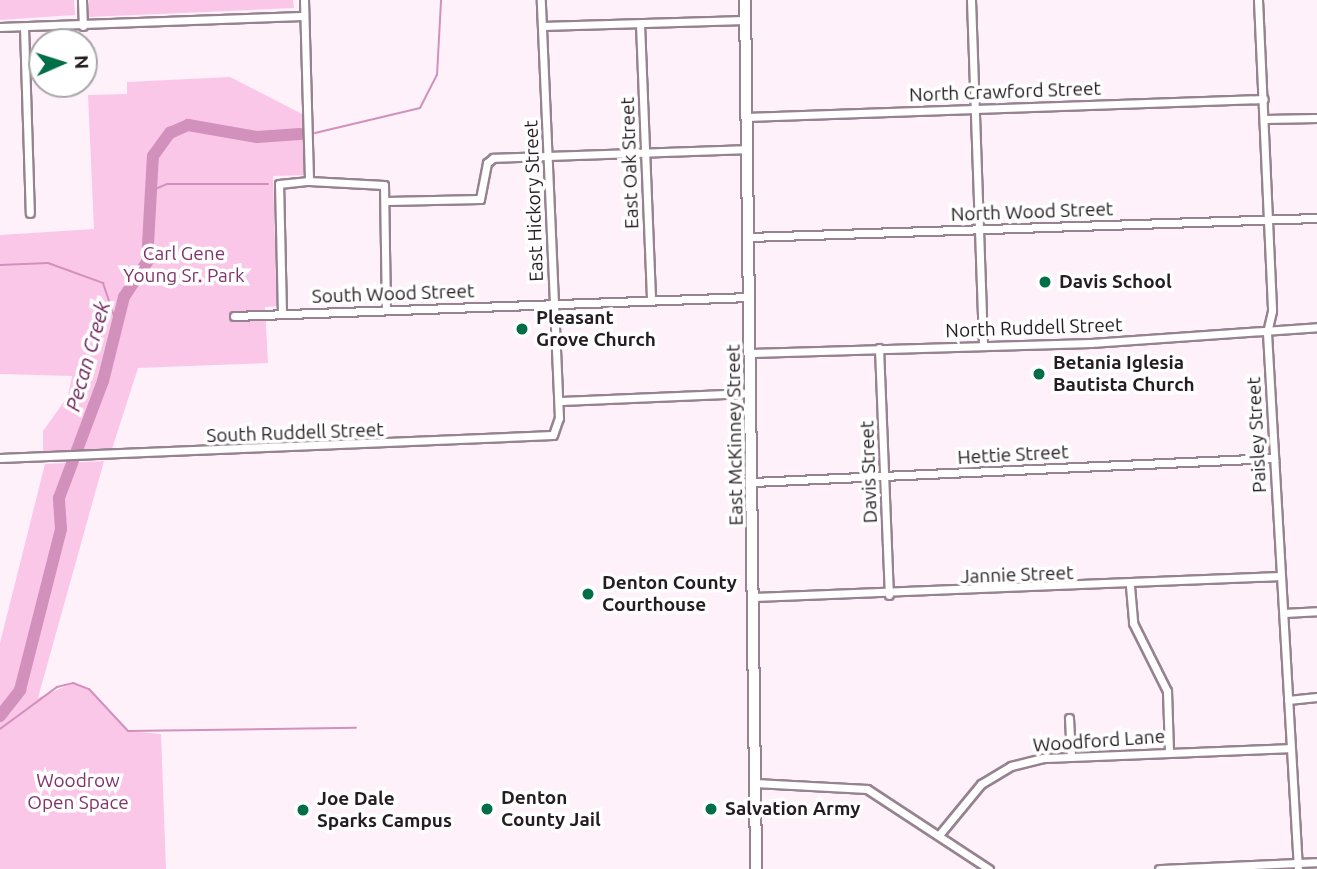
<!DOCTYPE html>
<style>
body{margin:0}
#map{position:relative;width:1317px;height:869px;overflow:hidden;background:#fef1f9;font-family:Ubuntu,sans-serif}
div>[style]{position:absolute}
.green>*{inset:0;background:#fbc7e8}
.stream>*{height:2px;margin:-1px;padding:0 1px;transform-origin:1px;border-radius:1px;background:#d191bc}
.river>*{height:12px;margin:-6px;padding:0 6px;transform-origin:6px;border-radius:6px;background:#d191bc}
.roads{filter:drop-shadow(2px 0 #96838f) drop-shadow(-2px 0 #96838f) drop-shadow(0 2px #96838f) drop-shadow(0 -2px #96838f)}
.minor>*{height:7px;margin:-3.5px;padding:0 3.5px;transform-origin:3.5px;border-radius:3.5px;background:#fff}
.secondary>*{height:10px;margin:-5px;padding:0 5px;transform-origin:5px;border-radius:5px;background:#fff}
.dots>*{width:19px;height:19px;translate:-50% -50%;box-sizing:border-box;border:4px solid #fff;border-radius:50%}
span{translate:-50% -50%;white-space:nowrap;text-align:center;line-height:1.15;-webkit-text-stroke:7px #fff;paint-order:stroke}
.street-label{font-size:19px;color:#251d22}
.park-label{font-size:19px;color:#80346b}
.poi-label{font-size:19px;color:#251d22;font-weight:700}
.left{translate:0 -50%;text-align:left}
.water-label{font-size:21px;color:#6b1f57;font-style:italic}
.north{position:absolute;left:28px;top:28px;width:70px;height:70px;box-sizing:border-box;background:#fff;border:2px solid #a8a5a7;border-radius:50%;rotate:87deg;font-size:19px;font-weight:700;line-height:28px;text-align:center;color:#251d22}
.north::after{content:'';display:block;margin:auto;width:24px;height:32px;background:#006e47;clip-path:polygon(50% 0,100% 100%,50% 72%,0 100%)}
</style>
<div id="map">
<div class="green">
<div style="clip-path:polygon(0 0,74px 0,75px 15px,0 20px)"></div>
<div style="clip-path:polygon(89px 0,293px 0,294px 8px,89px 17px)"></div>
<div style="clip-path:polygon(230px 77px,302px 114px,305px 175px,273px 176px,277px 306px,265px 307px,268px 363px,138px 368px,112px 449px,43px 451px,43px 431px,68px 396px,72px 376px,0 374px,0 235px,94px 229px,88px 95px,127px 94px,127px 82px)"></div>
<div style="clip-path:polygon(104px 461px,38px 698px,73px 683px,89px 689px,128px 731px,161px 734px,166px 869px,0 869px,0 643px,45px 464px)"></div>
</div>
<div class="stream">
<div style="left:315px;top:133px;width:108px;rotate:-13.4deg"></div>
<div style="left:420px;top:108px;width:37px;rotate:-63deg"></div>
<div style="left:437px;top:75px;width:75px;rotate:-86.9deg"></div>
<div style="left:153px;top:190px;width:15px;rotate:-23deg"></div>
<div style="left:167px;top:184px;width:101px"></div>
<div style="left:0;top:265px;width:48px;rotate:-2.4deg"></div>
<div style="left:48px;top:263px;width:59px;rotate:20deg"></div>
<div style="left:103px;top:283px;width:44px;rotate:71.6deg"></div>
<div style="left:0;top:729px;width:71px;rotate:-36.4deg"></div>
<div style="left:57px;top:687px;width:16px;rotate:-14deg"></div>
<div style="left:73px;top:683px;width:17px;rotate:21deg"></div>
<div style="left:89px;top:689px;width:57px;rotate:47.1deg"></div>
<div style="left:128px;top:731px;width:228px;rotate:-0.8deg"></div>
</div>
<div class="river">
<div style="left:0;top:716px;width:33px;rotate:-52deg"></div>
<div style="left:20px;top:690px;width:166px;rotate:-75.7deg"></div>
<div style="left:61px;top:529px;width:31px;rotate:-94deg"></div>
<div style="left:59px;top:498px;width:125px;rotate:-69.4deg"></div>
<div style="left:103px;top:381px;width:87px;rotate:-76deg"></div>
<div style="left:124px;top:297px;width:42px;rotate:-56.7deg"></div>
<div style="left:147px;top:262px;width:106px;rotate:-86.8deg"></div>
<div style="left:153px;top:156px;width:29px;rotate:-54deg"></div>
<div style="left:170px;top:133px;width:20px;rotate:-24deg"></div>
<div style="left:188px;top:125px;width:70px;rotate:9.9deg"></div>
<div style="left:257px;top:137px;width:43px;rotate:-4deg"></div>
</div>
<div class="roads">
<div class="minor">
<div style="left:82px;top:0;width:26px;rotate:88deg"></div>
<div style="left:304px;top:0;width:181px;rotate:88.4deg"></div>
<div style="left:971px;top:0;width:345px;rotate:88deg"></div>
<div style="left:1258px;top:0;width:311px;rotate:87.4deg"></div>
<div style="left:1272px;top:311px;width:23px;rotate:103deg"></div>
<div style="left:1267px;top:333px;width:537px;rotate:86.69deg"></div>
<div style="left:640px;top:24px;width:276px;rotate:87.7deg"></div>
<div style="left:542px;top:26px;width:203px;rotate:-1.7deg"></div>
<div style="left:0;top:27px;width:302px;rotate:-2.1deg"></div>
<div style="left:24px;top:27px;width:186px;rotate:88.2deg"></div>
<div style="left:746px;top:117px;width:518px;rotate:-1.99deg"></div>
<div style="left:1265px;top:119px;width:52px;rotate:-1.1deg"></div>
<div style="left:387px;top:201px;width:93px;rotate:-1.2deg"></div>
<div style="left:480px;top:199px;width:37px;rotate:-79deg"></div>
<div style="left:487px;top:163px;width:8px;rotate:-40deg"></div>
<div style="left:493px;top:158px;width:254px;rotate:-2deg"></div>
<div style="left:749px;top:237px;width:568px;rotate:-1.92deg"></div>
<div style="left:282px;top:314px;width:130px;rotate:-91.3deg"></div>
<div style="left:279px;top:184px;width:30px;rotate:-6deg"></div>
<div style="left:309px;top:181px;width:75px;rotate:3.1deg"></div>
<div style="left:384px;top:185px;width:125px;rotate:89.1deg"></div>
<div style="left:234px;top:316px;width:516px;rotate:-2.11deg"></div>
<div style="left:879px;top:348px;width:247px;rotate:87.7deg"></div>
<div style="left:751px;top:353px;width:340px;rotate:-1.7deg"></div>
<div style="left:1091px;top:343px;width:227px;rotate:-4deg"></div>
<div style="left:559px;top:401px;width:192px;rotate:-2.4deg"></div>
<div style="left:0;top:458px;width:553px;rotate:-2.38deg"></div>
<div style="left:553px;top:435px;width:18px;rotate:-71deg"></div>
<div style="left:559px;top:418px;width:418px;rotate:-92.5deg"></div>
<div style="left:753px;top:482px;width:522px;rotate:-2.64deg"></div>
<div style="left:1130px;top:586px;width:37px;rotate:85deg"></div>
<div style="left:1133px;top:623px;width:76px;rotate:63.4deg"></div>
<div style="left:1167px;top:691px;width:60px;rotate:88.1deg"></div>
<div style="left:754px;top:597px;width:527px;rotate:-2.28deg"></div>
<div style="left:1284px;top:613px;width:33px;rotate:-3deg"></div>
<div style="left:1288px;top:700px;width:29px;rotate:-6deg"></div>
<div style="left:1069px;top:718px;width:38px;rotate:87deg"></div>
<div style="left:755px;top:783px;width:112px;rotate:3.1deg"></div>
<div style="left:867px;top:789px;width:146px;rotate:33.3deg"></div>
<div style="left:939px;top:835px;width:66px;rotate:-50.5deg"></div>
<div style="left:981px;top:784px;width:35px;rotate:-31deg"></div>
<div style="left:1011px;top:766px;width:33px;rotate:-14deg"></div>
<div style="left:1043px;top:758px;width:247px;rotate:-2.3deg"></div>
<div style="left:1159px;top:869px;width:158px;rotate:-2.5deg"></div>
</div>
<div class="secondary">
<div style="left:745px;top:0;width:869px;rotate:89.27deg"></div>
</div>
</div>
<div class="dots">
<div style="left:1045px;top:282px;background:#006e47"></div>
<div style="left:522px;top:329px;background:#006e47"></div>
<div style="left:1039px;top:374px;background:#006e47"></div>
<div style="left:588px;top:594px;background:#006e47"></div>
<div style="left:487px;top:809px;background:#006e47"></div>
<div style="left:711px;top:809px;background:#006e47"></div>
<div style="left:303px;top:810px;background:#006e47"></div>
</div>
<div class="street-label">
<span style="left:1005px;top:92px;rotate:-2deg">North Crawford Street</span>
<span style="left:630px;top:163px;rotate:-92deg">East Oak Street</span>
<span style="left:534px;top:201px;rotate:-92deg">East Hickory Street</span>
<span style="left:1032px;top:212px;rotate:-2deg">North Wood Street</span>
<span style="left:393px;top:294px;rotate:-2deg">South Wood Street</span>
<span style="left:1034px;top:328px;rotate:-2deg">North Ruddell Street</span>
<span style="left:295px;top:433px;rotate:-2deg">South Ruddell Street</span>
<span style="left:735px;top:435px;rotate:-91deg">East McKinney Street</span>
<span style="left:1257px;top:435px;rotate:-93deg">Paisley Street</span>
<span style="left:1013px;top:455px;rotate:-3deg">Hettie Street</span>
<span style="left:869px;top:472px;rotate:-92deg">Davis Street</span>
<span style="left:1017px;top:575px;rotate:-2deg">Jannie Street</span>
<span style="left:1099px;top:741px;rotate:-4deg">Woodford Lane</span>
</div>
<div class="park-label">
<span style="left:184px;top:265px">Carl Gene<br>Young Sr. Park</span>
<span style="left:78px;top:792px">Woodrow<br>Open Space</span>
</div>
<div class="poi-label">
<span class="left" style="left:1059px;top:282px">Davis School</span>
<span class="left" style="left:536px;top:329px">Pleasant<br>Grove Church</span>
<span class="left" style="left:1053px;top:374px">Betania Iglesia<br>Bautista Church</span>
<span class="left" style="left:602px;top:594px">Denton County<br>Courthouse</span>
<span class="left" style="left:501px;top:809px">Denton<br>County Jail</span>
<span class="left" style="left:317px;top:810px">Joe Dale<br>Sparks Campus</span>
<span class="left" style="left:725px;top:809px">Salvation Army</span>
</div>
<div class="water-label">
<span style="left:87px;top:356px;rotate:-74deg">Pecan Creek</span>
</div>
<div class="north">N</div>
</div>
